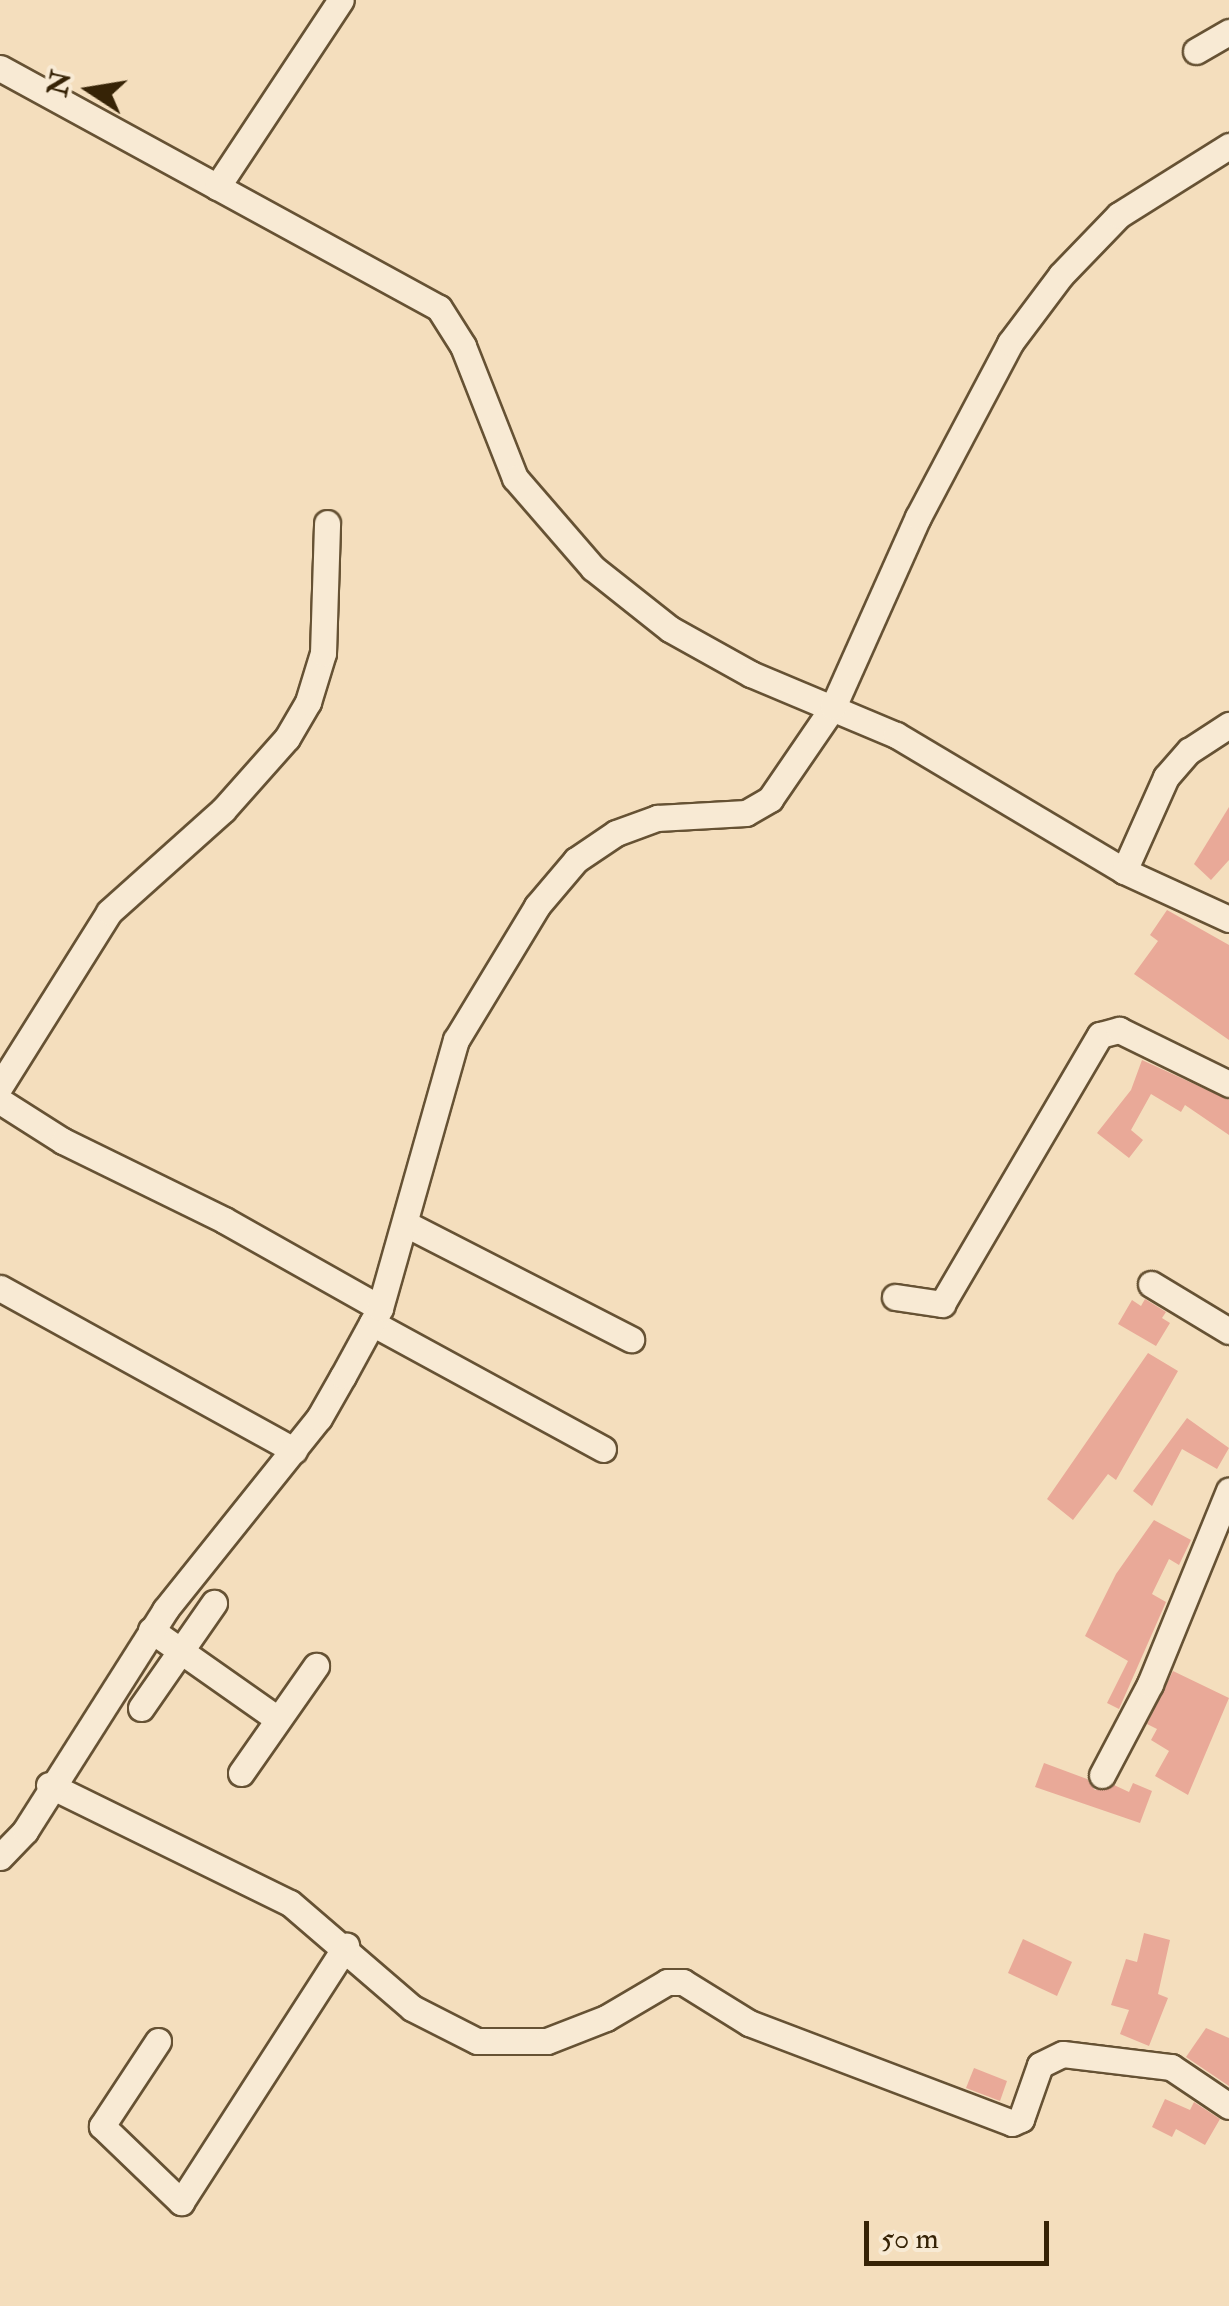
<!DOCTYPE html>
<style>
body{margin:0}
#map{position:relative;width:1229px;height:2306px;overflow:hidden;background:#f4debd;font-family:"IM FELL Double Pica",serif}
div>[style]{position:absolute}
.building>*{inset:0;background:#e9a998}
.roads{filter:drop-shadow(2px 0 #665234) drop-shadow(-2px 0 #665234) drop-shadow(0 2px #665234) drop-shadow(0 -2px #665234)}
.minor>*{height:25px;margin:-12.5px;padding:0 12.5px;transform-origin:12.5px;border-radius:12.5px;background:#f8ead4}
span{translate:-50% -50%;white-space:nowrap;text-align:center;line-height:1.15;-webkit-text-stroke:9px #f8ead4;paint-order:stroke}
.north{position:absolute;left:40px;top:40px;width:100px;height:100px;-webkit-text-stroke:8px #f8ead4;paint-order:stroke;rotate:282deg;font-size:28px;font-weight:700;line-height:40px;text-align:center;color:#362306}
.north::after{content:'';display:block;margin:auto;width:35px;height:45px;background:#362306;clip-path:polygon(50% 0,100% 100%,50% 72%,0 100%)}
.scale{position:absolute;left:864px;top:2221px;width:185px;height:45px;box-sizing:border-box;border:5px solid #362306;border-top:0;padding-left:12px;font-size:30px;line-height:35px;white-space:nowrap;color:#362306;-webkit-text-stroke:8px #f8ead4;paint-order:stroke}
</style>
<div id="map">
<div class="building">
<div style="clip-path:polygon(1229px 807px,1229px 860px,1211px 880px,1194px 864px)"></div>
<div style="clip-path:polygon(1167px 910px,1229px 945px,1229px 1040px,1134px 974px,1158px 941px,1150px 935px)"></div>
<div style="clip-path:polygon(1142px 1060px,1229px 1100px,1229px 1135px,1185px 1105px,1181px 1112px,1151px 1094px,1131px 1130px,1143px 1140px,1129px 1158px,1097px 1133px,1131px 1090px)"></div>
<div style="clip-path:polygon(1145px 1299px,1166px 1312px,1162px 1318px,1170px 1323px,1156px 1346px,1118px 1324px,1132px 1300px,1141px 1306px)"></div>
<div style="clip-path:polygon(1148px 1353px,1178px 1371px,1116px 1480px,1108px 1474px,1073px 1520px,1047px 1499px)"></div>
<div style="clip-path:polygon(1187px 1418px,1229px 1448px,1217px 1469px,1182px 1449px,1152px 1506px,1133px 1491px)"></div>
<div style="clip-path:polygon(1154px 1520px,1191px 1540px,1179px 1565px,1169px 1559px,1152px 1594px,1166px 1602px,1119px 1709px,1107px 1703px,1128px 1661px,1085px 1636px,1116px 1574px)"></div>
<div style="clip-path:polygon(1173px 1671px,1229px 1698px,1188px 1795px,1155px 1776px,1169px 1751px,1151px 1740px,1157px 1729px,1147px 1724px)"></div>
<div style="clip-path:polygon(1044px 1763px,1087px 1779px,1095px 1790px,1114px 1785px,1129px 1792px,1133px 1783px,1152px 1791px,1140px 1823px,1035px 1787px)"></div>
<div style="clip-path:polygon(1144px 1933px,1170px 1940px,1158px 1994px,1168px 1998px,1149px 2046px,1120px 2034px,1129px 2010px,1111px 2005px,1126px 1959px,1137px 1962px)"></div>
<div style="clip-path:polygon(1023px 1939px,1072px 1962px,1057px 1996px,1008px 1973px)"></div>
<div style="clip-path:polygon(1206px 2028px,1229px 2038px,1229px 2086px,1186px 2057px)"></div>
<div style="clip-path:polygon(974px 2068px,1007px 2081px,1000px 2101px,966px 2088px)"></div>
<div style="clip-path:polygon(1165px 2099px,1190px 2110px,1194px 2102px,1220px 2119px,1205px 2145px,1176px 2129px,1172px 2137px,1152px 2127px)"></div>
</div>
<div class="roads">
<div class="minor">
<div style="left:1196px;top:51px;width:38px;rotate:-30deg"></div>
<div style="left:0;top:68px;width:500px;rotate:28.67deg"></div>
<div style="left:439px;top:308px;width:45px;rotate:57.7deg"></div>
<div style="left:463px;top:346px;width:142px;rotate:68.5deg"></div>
<div style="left:515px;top:478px;width:119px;rotate:49.1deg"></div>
<div style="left:593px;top:568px;width:98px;rotate:38.4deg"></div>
<div style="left:670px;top:629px;width:93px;rotate:29.1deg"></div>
<div style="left:751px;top:674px;width:157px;rotate:22.8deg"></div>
<div style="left:896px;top:735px;width:265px;rotate:30.8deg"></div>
<div style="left:1124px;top:871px;width:115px;rotate:24.6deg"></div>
<div style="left:217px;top:187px;width:224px;rotate:-56.5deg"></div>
<div style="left:1124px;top:871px;width:103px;rotate:-65.9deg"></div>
<div style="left:1166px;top:777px;width:35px;rotate:-49deg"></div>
<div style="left:1189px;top:751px;width:48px;rotate:-33deg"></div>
<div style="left:0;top:1086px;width:205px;rotate:-57.9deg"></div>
<div style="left:109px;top:912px;width:153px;rotate:-41.8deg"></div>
<div style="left:223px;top:810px;width:96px;rotate:-48.4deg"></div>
<div style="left:287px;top:738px;width:42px;rotate:-59.7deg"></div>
<div style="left:308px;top:702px;width:51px;rotate:-73deg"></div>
<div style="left:323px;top:653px;width:130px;rotate:-88.2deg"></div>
<div style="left:0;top:1101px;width:75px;rotate:32.4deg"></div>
<div style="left:63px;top:1141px;width:179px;rotate:26.1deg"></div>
<div style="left:224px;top:1220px;width:179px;rotate:29.4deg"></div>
<div style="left:406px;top:1224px;width:253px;rotate:27.1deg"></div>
<div style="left:1151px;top:1284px;width:91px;rotate:31.1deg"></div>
<div style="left:0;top:1288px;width:336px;rotate:28.9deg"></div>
<div style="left:895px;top:1297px;width:48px;rotate:8.5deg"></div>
<div style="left:942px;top:1304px;width:312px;rotate:-59.6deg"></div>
<div style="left:1100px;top:1035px;width:20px;rotate:-15deg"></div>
<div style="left:1119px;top:1030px;width:123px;rotate:26.1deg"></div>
<div style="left:372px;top:1323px;width:263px;rotate:28.6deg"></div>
<div style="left:151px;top:1630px;width:153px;rotate:35.1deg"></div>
<div style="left:141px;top:1708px;width:128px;rotate:-55.2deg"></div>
<div style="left:241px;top:1773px;width:131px;rotate:-55deg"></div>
<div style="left:1102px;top:1775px;width:103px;rotate:-62.2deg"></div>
<div style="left:1150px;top:1684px;width:209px;rotate:-67.8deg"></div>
<div style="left:49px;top:1785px;width:268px;rotate:26.1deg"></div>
<div style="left:290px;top:1903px;width:161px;rotate:40.7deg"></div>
<div style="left:412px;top:2008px;width:73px;rotate:26.9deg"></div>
<div style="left:477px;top:2041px;width:70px"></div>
<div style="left:547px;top:2041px;width:63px;rotate:-21.3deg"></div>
<div style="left:606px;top:2018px;width:71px;rotate:-30.5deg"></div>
<div style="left:667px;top:1982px;width:16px"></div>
<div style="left:683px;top:1982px;width:78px;rotate:31.8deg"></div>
<div style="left:749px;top:2023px;width:281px;rotate:20.8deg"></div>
<div style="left:1012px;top:2123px;width:10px;rotate:-24deg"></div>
<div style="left:1021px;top:2119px;width:57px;rotate:-70.6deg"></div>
<div style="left:1040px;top:2065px;width:25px;rotate:-26deg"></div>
<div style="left:1063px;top:2054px;width:109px;rotate:6.9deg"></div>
<div style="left:1171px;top:2067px;width:70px;rotate:33.9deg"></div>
<div style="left:0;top:1857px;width:36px;rotate:-46deg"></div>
<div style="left:25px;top:1831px;width:262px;rotate:-57.6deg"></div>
<div style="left:165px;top:1610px;width:246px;rotate:-51.3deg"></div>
<div style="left:319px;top:1418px;width:48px;rotate:-60.3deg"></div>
<div style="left:343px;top:1376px;width:77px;rotate:-61.4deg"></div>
<div style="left:380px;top:1308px;width:279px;rotate:-74.2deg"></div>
<div style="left:456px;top:1040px;width:157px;rotate:-58.8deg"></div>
<div style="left:537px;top:906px;width:60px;rotate:-49.7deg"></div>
<div style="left:576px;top:860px;width:48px;rotate:-34deg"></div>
<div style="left:616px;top:833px;width:44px;rotate:-20.1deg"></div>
<div style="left:657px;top:818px;width:89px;rotate:-3.2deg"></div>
<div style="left:746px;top:813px;width:28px;rotate:-30deg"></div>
<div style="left:770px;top:799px;width:112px;rotate:-55.6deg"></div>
<div style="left:833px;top:707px;width:208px;rotate:-65.9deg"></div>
<div style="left:918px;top:517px;width:197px;rotate:-62.1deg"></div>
<div style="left:1010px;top:343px;width:85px;rotate:-53.1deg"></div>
<div style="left:1061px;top:275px;width:83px;rotate:-46deg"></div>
<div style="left:1119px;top:215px;width:130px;rotate:-32.1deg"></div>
<div style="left:158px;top:2041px;width:102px;rotate:123.4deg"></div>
<div style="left:102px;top:2126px;width:110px;rotate:43.9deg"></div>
<div style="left:181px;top:2202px;width:305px;rotate:-57.2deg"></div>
</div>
</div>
<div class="north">N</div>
<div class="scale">50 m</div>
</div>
